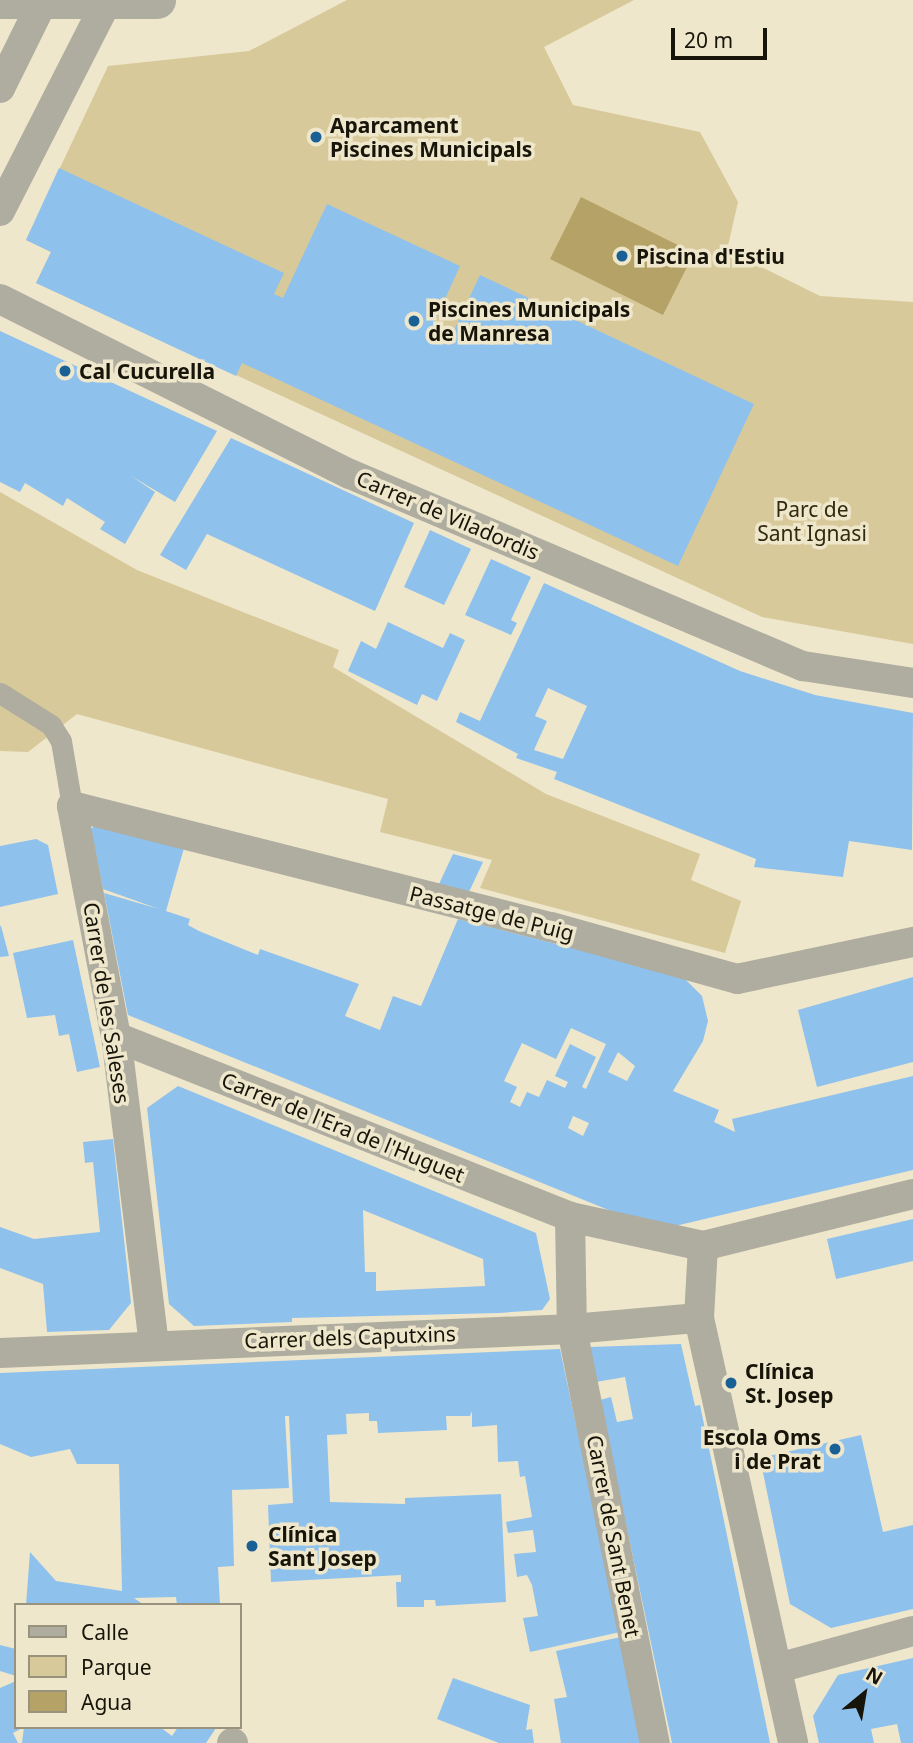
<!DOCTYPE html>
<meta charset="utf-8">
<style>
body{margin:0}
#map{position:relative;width:913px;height:1743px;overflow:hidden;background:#efe7cb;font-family:"Noto Sans",sans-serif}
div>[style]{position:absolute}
.green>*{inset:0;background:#d8c99a}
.water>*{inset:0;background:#b4a266}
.building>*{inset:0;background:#8fc1ed}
.pedestrian>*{height:21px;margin:-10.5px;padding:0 10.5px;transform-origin:10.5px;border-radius:10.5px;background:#afaca0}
.minor>*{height:30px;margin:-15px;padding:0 15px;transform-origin:15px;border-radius:15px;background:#afaca0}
.tertiary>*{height:37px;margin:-18.5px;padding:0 18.5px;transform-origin:18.5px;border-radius:18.5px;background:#afaca0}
.dots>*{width:19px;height:19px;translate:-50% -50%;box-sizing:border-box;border:4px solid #efe7cb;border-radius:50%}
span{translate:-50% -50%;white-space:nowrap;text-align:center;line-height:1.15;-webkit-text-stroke:7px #efe7cb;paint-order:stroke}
.poi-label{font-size:21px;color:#17140a;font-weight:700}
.left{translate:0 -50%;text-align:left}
.right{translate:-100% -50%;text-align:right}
.park-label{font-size:21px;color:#322a0e}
.street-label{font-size:21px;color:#17140a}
.legend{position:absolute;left:14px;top:1603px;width:228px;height:126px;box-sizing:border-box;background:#efe7cb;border:2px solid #99937e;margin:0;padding:9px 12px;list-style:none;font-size:21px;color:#17140a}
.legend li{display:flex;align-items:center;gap:14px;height:35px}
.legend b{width:35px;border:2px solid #99937e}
.north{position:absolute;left:829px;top:1659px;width:70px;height:70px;-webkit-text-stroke:5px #efe7cb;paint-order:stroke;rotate:30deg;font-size:19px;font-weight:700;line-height:28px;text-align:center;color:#17140a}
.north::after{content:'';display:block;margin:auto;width:24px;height:32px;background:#17140a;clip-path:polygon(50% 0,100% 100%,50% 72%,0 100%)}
.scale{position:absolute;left:671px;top:28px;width:96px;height:32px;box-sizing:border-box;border:4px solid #17140a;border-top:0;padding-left:9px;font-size:21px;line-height:24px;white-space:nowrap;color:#17140a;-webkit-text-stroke:5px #efe7cb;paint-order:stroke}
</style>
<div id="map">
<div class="green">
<div style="clip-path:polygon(347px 0,634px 0,544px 47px,573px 105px,700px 132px,738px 202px,727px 250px,820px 296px,913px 302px,913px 644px,762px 617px,36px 283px,51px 252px,26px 240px,108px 66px,249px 51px)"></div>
<div style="clip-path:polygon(0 492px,137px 570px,339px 650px,333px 667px,546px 794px,700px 854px,691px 880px,741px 901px,725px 953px,480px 888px,492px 860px,380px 832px,388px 799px,77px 714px,28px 752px,0 751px)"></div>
</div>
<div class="water">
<div style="clip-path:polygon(581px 197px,694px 253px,663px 315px,550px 259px)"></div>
</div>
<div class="building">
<div style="clip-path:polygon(59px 168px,284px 273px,274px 294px,283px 298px,327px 204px,460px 266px,430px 332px,449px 341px,480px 275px,754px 404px,678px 566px,242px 363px,236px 376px,36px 283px,51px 252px,26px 240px)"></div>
<div style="clip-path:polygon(0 331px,217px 431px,175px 502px,131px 476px,155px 492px,125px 544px,100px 529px,105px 522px,67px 498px,63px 506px,25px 483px,20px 492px,0 482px)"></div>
<div style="clip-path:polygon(231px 438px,414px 523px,375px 611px,207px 534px,186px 570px,160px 555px)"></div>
<div style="clip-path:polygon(430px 530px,471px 549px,444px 605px,404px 587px)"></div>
<div style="clip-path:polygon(491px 559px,531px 577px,511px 620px,517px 623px,511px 635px,465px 615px)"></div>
<div style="clip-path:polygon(evenodd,544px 583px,740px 671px,815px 695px,913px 713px,912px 850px,849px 841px,843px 877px,754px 867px,756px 859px,554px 779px,557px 772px,516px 758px,518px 754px,456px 722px,460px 712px,480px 721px,544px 583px,548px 688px,587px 706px,563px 759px,534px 750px,547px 721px,535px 716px,548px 688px)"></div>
<div style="clip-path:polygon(388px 622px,443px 648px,450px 633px,465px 640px,437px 701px,422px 694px,417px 705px,348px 671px,361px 641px,376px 649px)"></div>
<div style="clip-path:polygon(evenodd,96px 825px,184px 848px,166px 911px,190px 919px,188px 925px,199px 931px,258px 955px,260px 949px,359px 984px,345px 1016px,380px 1030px,393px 996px,421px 1006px,458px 919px,682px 976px,702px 996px,708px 1021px,703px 1041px,673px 1091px,719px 1110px,714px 1122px,735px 1132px,732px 1119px,913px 1076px,913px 1170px,658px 1230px,128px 1015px,104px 893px,159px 909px,103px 889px,91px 829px,96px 825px,571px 1028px,606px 1044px,586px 1089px,582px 1087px,596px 1057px,570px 1044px,555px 1076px,568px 1082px,565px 1088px,547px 1080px,539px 1097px,527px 1092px,520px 1107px,510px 1102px,517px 1087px,504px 1081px,522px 1043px,556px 1059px,571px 1028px,96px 825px,618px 1052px,635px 1066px,627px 1081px,608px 1072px,618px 1052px,96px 825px,573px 1116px,589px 1123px,583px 1136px,568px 1128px,573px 1116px)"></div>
<div style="clip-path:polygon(36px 839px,48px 845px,58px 894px,0 907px,0 846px)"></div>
<div style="clip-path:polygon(453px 854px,483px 862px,469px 892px,439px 884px)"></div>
<div style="clip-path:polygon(0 926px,1px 926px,9px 956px,0 957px)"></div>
<div style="clip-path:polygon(73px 940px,100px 1067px,77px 1072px,69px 1034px,59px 1036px,55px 1015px,27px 1018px,13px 953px)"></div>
<div style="clip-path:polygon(913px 977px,913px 1062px,817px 1087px,798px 1010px)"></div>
<div style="clip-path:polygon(evenodd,178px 1086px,536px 1233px,550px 1299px,542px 1310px,499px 1313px,292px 1318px,292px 1322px,194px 1326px,169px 1304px,147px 1108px,178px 1086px,363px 1210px,483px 1259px,485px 1286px,376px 1291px,376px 1272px,365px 1272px,363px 1210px)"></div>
<div style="clip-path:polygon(113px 1139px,131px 1303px,109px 1330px,47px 1332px,43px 1284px,0 1268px,0 1227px,34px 1239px,100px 1232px,93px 1162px,85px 1163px,83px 1142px)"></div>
<div style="clip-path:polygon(913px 1219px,913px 1261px,836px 1279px,827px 1239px)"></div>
<div style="clip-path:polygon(681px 1344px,695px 1406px,700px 1405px,770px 1743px,672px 1743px,600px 1400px,611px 1397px,617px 1422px,633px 1419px,625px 1377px,596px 1382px,589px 1347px)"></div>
<div style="clip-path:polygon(560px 1349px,620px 1632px,530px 1652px,523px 1618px,538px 1616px,532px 1585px,527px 1575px,517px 1577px,514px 1554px,536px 1552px,533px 1530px,508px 1533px,506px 1522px,532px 1517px,525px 1476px,520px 1477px,518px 1461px,498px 1462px,497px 1425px,472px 1427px,472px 1411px,470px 1416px,446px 1416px,447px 1430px,378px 1433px,377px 1421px,369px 1421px,369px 1413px,346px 1414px,347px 1434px,327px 1435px,330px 1502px,405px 1504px,405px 1498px,501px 1494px,506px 1602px,436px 1606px,435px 1600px,424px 1600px,424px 1607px,397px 1607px,396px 1582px,401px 1582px,401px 1575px,271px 1582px,268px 1505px,293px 1503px,289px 1416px,285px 1416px,289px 1488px,232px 1490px,234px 1566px,218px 1567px,220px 1605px,177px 1605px,176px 1597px,134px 1598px,144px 1605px,26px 1605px,30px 1552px,56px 1581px,122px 1591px,119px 1464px,77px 1464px,70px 1449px,31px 1457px,0 1444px,0 1373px)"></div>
<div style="clip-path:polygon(861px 1435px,883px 1532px,913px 1525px,913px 1609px,831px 1628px,790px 1604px,760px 1458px)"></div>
<div style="clip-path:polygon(621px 1637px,643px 1743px,561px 1743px,554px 1699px,567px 1697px,556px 1651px)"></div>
<div style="clip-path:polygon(0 1645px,16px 1649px,16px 1676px,0 1671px)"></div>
<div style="clip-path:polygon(913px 1658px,913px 1743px,901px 1743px,897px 1724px,871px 1729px,874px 1743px,819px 1743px,813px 1716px,838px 1675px)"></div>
<div style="clip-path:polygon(453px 1678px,530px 1705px,526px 1730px,532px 1729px,534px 1743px,499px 1743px,437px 1719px)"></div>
<div style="clip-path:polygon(16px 1681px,16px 1727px,24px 1727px,13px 1733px,18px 1743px,0 1743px,0 1688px)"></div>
<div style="clip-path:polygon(24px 1727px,160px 1727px,172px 1736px,178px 1727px,216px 1728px,206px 1743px,22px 1743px)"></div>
</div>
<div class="pedestrian">
<div style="left:0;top:693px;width:60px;rotate:32.1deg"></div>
<div style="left:51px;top:725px;width:19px;rotate:58deg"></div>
<div style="left:61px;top:741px;width:66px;rotate:80.4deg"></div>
</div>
<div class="minor">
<div style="left:0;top:88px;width:97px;rotate:-63.7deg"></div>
<div style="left:0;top:211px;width:233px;rotate:-63deg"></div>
<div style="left:0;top:299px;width:391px;rotate:26.6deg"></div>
<div style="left:350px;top:474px;width:492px;rotate:23deg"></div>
<div style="left:803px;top:666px;width:111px;rotate:8.8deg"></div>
<div style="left:116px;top:1037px;width:488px;rotate:21.6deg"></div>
<div style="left:570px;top:1217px;width:136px;rotate:12.3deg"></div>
<div style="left:703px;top:1246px;width:216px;rotate:-13.9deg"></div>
<div style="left:570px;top:1217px;width:112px;rotate:89deg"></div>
<div style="left:572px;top:1329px;width:422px;rotate:78.7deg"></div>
<div style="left:703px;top:1246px;width:72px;rotate:93.2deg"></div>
<div style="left:699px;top:1318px;width:435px;rotate:77.5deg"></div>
<div style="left:154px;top:1345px;width:310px;rotate:-97deg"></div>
<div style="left:116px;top:1037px;width:235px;rotate:-100.8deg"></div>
<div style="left:72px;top:806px;width:494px;rotate:14.2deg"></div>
<div style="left:551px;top:927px;width:193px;rotate:15.6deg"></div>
<div style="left:737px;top:979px;width:180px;rotate:-11.9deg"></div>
<div style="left:0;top:1353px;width:573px;rotate:-2.4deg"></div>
<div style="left:572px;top:1329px;width:127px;rotate:-5deg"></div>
<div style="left:778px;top:1668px;width:140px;rotate:-15.3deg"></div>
<div style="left:232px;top:1743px;width:1px"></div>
</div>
<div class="tertiary">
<div style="left:0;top:0;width:157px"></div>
</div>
<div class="dots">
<div style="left:316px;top:137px;background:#196095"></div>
<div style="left:622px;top:256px;background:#196095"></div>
<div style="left:414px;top:321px;background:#196095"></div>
<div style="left:65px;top:371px;background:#196095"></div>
<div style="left:731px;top:1383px;background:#196095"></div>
<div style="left:835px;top:1449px;background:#196095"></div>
<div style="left:252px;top:1546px;background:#196095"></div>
</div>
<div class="poi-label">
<span class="left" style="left:330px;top:137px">Aparcament<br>Piscines Municipals</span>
<span class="left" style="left:636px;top:256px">Piscina d'Estiu</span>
<span class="left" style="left:428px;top:321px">Piscines Municipals<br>de Manresa</span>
<span class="left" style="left:79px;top:371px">Cal Cucurella</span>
<span class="left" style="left:745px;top:1383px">Clínica<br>St. Josep</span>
<span class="right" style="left:821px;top:1449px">Escola Oms<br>i de Prat</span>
<span class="left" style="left:268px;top:1546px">Clínica<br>Sant Josep</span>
</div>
<div class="park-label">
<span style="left:812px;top:521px">Parc de<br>Sant Ignasi</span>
</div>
<div class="street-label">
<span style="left:448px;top:515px;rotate:23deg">Carrer de Viladordis</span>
<span style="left:492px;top:913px;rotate:14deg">Passatge de Puig</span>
<span style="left:107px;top:1003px;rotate:81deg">Carrer de les Saleses</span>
<span style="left:343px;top:1127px;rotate:22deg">Carrer de l'Era de l'Huguet</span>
<span style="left:350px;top:1337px;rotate:-2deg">Carrer dels Caputxins</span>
<span style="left:614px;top:1536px;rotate:79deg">Carrer de Sant Benet</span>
</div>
<ul class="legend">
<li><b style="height:9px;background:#afaca0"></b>Calle</li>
<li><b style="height:19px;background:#d8c99a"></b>Parque</li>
<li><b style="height:19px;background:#b4a266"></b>Agua</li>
</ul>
<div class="north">N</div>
<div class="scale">20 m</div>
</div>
